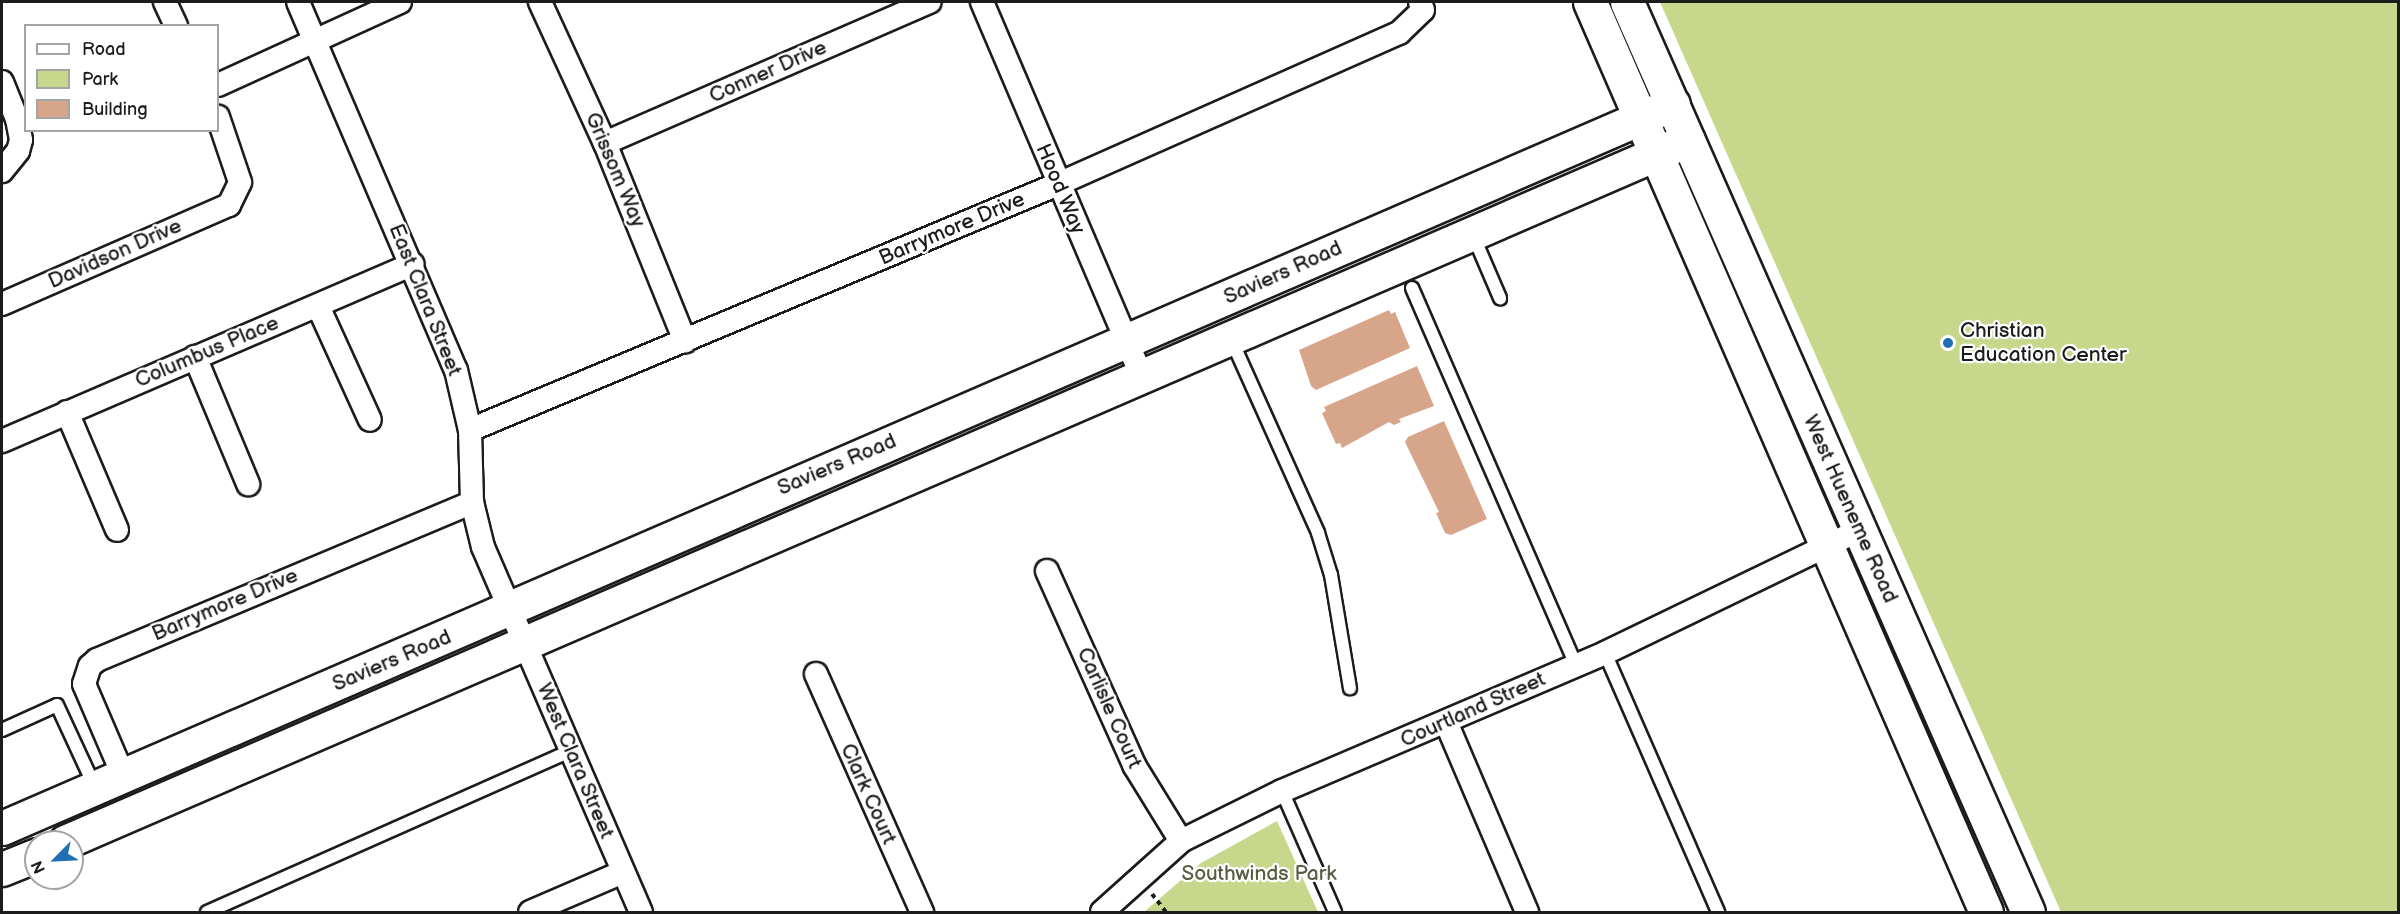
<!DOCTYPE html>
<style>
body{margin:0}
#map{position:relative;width:2400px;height:914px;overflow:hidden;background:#fff;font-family:"Balsamiq Sans",sans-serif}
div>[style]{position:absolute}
.green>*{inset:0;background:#c7d88c}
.building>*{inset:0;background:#d7a68a}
.path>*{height:4px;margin-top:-2px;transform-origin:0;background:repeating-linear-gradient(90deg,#1c1c1c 0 4.5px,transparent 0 9px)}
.roads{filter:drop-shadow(2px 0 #1c1c1c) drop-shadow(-2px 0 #1c1c1c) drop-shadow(0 2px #1c1c1c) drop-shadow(0 -2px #1c1c1c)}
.lane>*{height:12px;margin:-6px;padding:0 6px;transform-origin:6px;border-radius:6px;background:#fff}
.street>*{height:22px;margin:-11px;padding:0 11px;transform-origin:11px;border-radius:11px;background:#fff}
.secondary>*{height:33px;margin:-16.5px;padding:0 16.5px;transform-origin:16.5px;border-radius:16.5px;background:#fff}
.dots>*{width:16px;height:16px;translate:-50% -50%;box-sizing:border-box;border:3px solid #fff;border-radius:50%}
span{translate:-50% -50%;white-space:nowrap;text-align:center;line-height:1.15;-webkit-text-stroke:4.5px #fff;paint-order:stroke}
.street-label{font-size:21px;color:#1c1c1c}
.poi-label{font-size:21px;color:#1c1c1c}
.left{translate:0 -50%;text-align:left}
.park-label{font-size:21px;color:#585e43}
.frame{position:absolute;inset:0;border:3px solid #1c1c1c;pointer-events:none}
.legend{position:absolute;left:24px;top:24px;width:195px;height:108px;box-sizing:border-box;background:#fff;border:2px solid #a4a4a4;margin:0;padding:8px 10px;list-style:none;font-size:18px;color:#1c1c1c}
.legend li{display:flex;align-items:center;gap:12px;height:30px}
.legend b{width:30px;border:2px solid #a4a4a4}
.north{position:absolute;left:24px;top:830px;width:60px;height:60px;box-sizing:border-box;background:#fff;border:2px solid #a4a4a4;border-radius:50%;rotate:246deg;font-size:16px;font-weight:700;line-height:24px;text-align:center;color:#1c1c1c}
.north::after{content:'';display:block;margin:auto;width:21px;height:27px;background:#1f6fb2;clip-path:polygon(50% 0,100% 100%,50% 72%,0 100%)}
</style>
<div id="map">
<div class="green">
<div style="clip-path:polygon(1660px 2px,2398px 2px,2398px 912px,2061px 912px)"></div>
<div style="clip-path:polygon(1277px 821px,1318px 912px,1144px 912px,1201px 863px)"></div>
</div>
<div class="building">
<div style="clip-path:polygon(1389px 310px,1391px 314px,1395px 312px,1410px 348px,1316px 390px,1311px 386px,1299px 350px)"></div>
<div style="clip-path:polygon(1417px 366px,1434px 406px,1399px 419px,1401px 422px,1394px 425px,1389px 422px,1342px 448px,1340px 443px,1336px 444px,1322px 413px,1326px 411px,1324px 407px)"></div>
<div style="clip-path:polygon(1444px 421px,1487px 519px,1451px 535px,1445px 533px,1436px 513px,1439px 512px,1405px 442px,1408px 437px)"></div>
</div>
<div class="path">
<div style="left:1152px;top:894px;width:23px;rotate:52deg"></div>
</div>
<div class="roads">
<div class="lane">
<div style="left:1473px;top:235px;width:69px;rotate:66.8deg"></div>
<div style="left:1412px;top:288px;width:411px;rotate:66.5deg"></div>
<div style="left:1231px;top:339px;width:213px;rotate:65.8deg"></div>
<div style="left:1318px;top:533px;width:44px;rotate:72.8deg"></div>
<div style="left:1331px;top:575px;width:115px;rotate:80.5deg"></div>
<div style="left:1605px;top:653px;width:283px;rotate:66.4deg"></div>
<div style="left:2px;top:730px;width:60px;rotate:-24.4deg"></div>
<div style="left:57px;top:705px;width:88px;rotate:65.2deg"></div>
<div style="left:1282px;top:791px;width:132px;rotate:66.3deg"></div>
<div style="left:207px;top:912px;width:398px;rotate:-23.9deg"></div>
</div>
<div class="street">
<div style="left:165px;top:2px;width:26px;rotate:65deg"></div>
<div style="left:298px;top:2px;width:400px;rotate:66.8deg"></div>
<div style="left:456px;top:370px;width:62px;rotate:76.9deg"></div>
<div style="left:470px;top:430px;width:72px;rotate:88.4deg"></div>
<div style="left:472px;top:502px;width:46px;rotate:76.3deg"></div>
<div style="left:483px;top:547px;width:398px;rotate:66.6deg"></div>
<div style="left:540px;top:2px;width:155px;rotate:65.3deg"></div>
<div style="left:605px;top:143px;width:214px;rotate:68deg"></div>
<div style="left:982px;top:2px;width:405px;rotate:66.9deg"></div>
<div style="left:2px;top:82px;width:40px;rotate:68deg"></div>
<div style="left:17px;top:119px;width:21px;rotate:79deg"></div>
<div style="left:21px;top:140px;width:11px;rotate:105deg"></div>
<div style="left:18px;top:151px;width:26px;rotate:129deg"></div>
<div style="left:218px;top:85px;width:200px;rotate:-24.5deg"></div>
<div style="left:605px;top:143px;width:354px;rotate:-23.5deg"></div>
<div style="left:2px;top:304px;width:248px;rotate:-23.6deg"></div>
<div style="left:229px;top:205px;width:25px;rotate:-64deg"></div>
<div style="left:240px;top:182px;width:69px;rotate:-108.7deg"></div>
<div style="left:318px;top:306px;width:125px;rotate:65.5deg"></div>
<div style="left:195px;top:357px;width:138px;rotate:67.3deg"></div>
<div style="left:67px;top:412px;width:128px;rotate:67deg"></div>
<div style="left:470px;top:430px;width:637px;rotate:-22.7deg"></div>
<div style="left:1058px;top:184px;width:373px;rotate:-23.9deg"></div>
<div style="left:1399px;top:33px;width:33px;rotate:-44deg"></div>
<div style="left:1423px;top:10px;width:9px;rotate:-111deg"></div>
<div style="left:2px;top:441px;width:447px;rotate:-23.3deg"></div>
<div style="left:1047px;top:571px;width:213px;rotate:65.8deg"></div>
<div style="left:1134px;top:765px;width:89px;rotate:58.3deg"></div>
<div style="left:816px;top:674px;width:261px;rotate:66deg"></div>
<div style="left:1446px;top:722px;width:207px;rotate:66.9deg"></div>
<div style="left:123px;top:775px;width:99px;rotate:-113.2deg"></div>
<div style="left:84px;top:684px;width:19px;rotate:-72deg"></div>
<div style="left:90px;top:666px;width:9px;rotate:-41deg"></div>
<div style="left:97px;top:660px;width:407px;rotate:-22.8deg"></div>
<div style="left:530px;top:912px;width:101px;rotate:-23.3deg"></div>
<div style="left:1102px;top:912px;width:106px;rotate:-41.9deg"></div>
<div style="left:1181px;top:841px;width:113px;rotate:-26.3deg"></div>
<div style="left:1282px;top:791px;width:351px;rotate:-23.1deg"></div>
<div style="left:1605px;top:653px;width:283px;rotate:-25.8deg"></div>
</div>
<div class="secondary">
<div style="left:1590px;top:2px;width:992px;rotate:66.48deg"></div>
<div style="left:1627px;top:2px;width:994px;rotate:66.22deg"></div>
<div style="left:2px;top:828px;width:1821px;rotate:-23.43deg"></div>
<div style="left:65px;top:842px;width:1768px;rotate:-23.39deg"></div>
<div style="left:2px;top:869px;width:37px;rotate:-22deg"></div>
</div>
</div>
<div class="dots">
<div style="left:1948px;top:343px;background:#1f6fb2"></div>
</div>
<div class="street-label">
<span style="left:768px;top:72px;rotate:-24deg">Conner Drive</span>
<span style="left:615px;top:170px;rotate:67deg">Grissom Way</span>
<span style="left:1060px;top:189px;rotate:67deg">Hood Way</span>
<span style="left:952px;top:229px;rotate:-23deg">Barrymore Drive</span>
<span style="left:115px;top:254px;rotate:-24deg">Davidson Drive</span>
<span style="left:1283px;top:273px;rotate:-24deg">Saviers Road</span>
<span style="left:425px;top:300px;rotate:68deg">East Clara Street</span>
<span style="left:207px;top:352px;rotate:-23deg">Columbus Place</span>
<span style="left:837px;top:465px;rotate:-23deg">Saviers Road</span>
<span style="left:1850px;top:509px;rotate:66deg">West Hueneme Road</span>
<span style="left:225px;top:605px;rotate:-23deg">Barrymore Drive</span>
<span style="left:392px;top:661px;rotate:-23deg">Saviers Road</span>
<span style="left:1109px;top:708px;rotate:66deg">Carlisle Court</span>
<span style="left:1473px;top:710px;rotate:-24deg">Courtland Street</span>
<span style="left:575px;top:761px;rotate:67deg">West Clara Street</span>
<span style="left:868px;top:794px;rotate:66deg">Clark Court</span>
</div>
<div class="poi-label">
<span class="left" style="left:1960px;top:343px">Christian<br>Education Center</span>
</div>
<div class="park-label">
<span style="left:1259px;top:874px">Southwinds Park</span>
</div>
<div class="frame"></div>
<ul class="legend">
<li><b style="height:8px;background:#fff"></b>Road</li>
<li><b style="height:16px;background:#c7d88c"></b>Park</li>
<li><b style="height:16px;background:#d7a68a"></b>Building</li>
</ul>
<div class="north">N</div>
</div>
